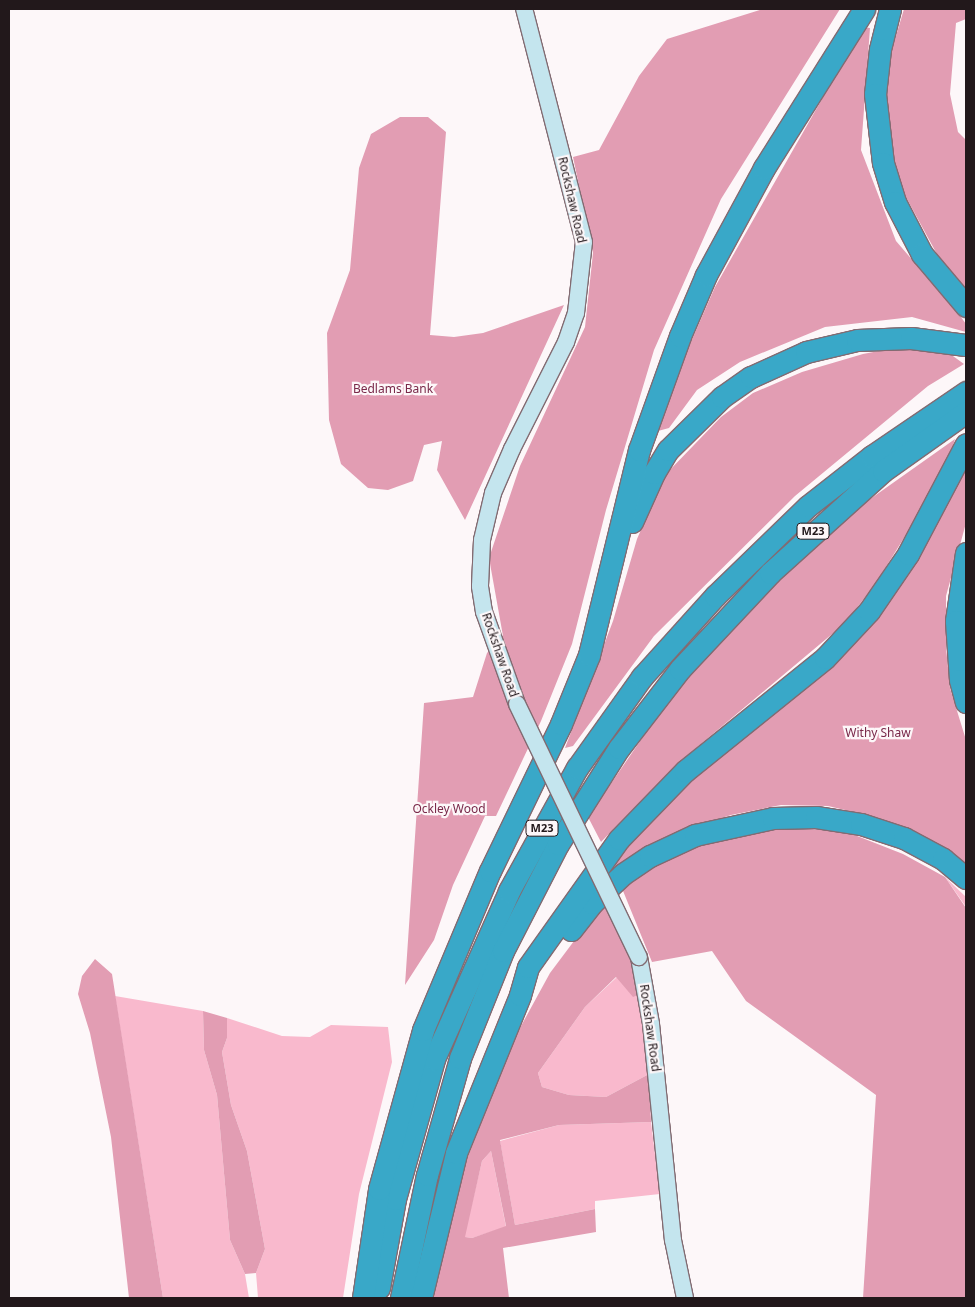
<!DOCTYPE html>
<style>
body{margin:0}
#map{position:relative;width:975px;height:1307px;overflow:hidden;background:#fdf7f9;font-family:"Noto Sans",sans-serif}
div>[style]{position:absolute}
.green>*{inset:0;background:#f9b9cd}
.forest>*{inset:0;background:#e29db3}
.roads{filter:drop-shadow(1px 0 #826b72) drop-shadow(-1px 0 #826b72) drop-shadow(0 1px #826b72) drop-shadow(0 -1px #826b72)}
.secondary>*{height:16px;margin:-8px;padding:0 8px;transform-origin:8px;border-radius:8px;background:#c4e5ee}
.highway>*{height:21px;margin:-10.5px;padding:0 10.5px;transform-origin:10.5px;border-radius:10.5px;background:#39a8c8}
.bridges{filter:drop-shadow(1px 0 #826b72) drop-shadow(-1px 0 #826b72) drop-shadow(0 1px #826b72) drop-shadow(0 -1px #826b72)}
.secondary-bridge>*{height:16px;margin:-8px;padding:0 8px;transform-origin:8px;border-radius:8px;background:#c4e5ee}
span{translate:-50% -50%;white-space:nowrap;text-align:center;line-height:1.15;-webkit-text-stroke:4.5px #fdf7f9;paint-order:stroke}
.shield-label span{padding:1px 4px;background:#fdf7f9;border:1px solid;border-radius:4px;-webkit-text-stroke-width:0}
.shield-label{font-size:11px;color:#22181b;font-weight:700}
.street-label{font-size:12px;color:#22181b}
.park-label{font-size:12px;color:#792849}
.frame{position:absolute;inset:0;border:10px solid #22181b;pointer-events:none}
</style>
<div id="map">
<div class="green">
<div style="clip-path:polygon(945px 877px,966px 897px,966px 907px)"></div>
<div style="clip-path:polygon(617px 977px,633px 996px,640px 994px,649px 1074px,606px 1097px,569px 1095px,542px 1087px,538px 1073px,585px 1007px)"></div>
<div style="clip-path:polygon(115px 996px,203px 1011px,204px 1050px,217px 1095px,230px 1240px,245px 1274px,249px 1298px,163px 1298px)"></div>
<div style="clip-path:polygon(227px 1018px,282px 1036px,310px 1037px,331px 1025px,388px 1027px,392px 1062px,359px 1194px,343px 1298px,258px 1298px,256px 1273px,265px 1249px,247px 1151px,231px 1105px,222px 1052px,227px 1038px)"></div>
<div style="clip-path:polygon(651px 1122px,660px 1194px,595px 1201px,595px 1209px,515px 1225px,500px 1141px,559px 1125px)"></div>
<div style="clip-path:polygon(491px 1151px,506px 1227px,472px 1238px,464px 1237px,482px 1161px)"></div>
</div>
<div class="forest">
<div style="clip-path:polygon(763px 9px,840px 9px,721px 199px,654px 350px,606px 510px,572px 644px,541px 721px,496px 816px,485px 816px,453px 885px,434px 940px,405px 985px,424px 703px,473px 697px,487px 653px,503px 636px,489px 558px,520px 466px,585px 327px,593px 253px,573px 157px,599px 150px,639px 76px,667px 39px)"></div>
<div style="clip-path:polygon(904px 9px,966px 9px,966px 19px,956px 23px,950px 94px,958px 132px,966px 140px,966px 293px,938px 256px,896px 179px,885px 116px,890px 56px)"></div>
<div style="clip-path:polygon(863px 27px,870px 28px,861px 150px,896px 241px,958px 313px,966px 324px,966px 332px,912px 317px,825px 327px,740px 362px,697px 390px,669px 428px,658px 431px,657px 419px,715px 287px)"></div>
<div style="clip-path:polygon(400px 117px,428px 117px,446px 132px,430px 335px,454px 337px,483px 333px,564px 305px,465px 520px,437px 470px,442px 441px,424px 445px,413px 481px,388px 490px,368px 488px,341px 464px,329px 420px,327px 333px,350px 270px,359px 168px,371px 134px)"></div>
<div style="clip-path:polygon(905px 346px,946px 351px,964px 364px,928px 386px,795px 496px,654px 636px,573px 746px,565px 748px,613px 621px,637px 539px,665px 475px,721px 417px,753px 393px,802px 372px,863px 354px)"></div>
<div style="clip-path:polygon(955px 439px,950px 456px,912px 525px,874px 586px,844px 624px,677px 764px,601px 842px,588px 817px,669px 699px,794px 562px,842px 519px)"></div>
<div style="clip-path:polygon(966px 460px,966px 523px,946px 596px,946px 647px,950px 688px,966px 740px,966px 866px,937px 844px,879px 818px,828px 806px,781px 805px,731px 815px,670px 835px,616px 867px,612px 864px,680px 787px,831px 665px,875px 621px,914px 566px)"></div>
<div style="clip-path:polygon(790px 827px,847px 832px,903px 854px,945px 877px,966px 908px,966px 1298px,863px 1298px,876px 1095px,746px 1001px,712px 951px,652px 962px,621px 886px,699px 842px)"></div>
<div style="clip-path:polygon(evenodd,608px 904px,625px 940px,640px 994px,633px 997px,616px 977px,585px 1007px,538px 1073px,542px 1087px,569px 1095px,606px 1097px,649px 1074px,651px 1122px,559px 1125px,500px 1140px,515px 1225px,595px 1209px,596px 1232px,503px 1248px,509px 1298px,433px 1298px,465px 1164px,515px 1037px,550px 973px,583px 929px,608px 904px,491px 1151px,506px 1226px,472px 1238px,465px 1237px,482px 1161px,491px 1151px)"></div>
<div style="clip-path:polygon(95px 959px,112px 974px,163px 1298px,129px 1298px,111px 1137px,90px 1033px,78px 994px,82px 976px)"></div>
<div style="clip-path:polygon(203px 1011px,227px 1018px,227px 1038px,222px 1052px,231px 1105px,247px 1151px,265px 1249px,256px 1273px,245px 1274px,230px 1240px,217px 1095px,204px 1050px)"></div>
</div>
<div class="roads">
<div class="secondary">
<div style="left:517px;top:704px;width:98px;rotate:-109.7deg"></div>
<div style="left:484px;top:612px;width:26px;rotate:-99deg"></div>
<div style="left:480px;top:586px;width:46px;rotate:-87.5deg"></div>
<div style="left:482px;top:540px;width:48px;rotate:-76.8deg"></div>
<div style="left:493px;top:493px;width:48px;rotate:-66.6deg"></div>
<div style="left:512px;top:449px;width:120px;rotate:-63.2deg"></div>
<div style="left:566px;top:342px;width:31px;rotate:-71deg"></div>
<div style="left:576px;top:313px;width:71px;rotate:-83.6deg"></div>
<div style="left:584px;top:242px;width:241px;rotate:-104.4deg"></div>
<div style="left:639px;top:957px;width:68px;rotate:79.8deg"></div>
<div style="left:651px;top:1024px;width:217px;rotate:84.2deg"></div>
<div style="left:673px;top:1240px;width:59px;rotate:78.3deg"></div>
</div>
<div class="highway">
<div style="left:890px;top:9px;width:41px;rotate:104deg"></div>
<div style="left:880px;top:49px;width:45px;rotate:96.3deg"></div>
<div style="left:875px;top:94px;width:69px;rotate:83.4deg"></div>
<div style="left:883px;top:163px;width:41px;rotate:72.9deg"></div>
<div style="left:895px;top:202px;width:59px;rotate:62.6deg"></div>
<div style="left:922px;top:254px;width:68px;rotate:49.8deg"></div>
<div style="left:632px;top:522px;width:54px;rotate:-65.8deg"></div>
<div style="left:654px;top:473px;width:27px;rotate:-59deg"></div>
<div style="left:668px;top:450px;width:76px;rotate:-44.5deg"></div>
<div style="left:722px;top:397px;width:35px;rotate:-35deg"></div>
<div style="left:751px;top:377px;width:60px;rotate:-24.4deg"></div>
<div style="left:806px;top:352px;width:52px;rotate:-13.2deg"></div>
<div style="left:857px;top:340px;width:54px;rotate:-2.1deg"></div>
<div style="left:911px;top:338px;width:55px;rotate:7.3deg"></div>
<div style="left:966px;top:553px;width:69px;rotate:98.4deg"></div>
<div style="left:956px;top:621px;width:59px;rotate:86.1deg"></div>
<div style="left:960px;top:680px;width:23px;rotate:75deg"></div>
<div style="left:571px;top:930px;width:34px;rotate:-52deg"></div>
<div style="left:592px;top:903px;width:42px;rotate:-43.1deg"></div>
<div style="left:623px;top:874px;width:32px;rotate:-34deg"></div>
<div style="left:650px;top:856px;width:50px;rotate:-25deg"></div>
<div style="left:695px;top:835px;width:80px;rotate:-12.3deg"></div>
<div style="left:773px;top:818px;width:43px;rotate:-1.3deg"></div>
<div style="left:816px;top:817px;width:46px;rotate:8.8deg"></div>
<div style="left:861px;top:824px;width:45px;rotate:18deg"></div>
<div style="left:904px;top:838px;width:44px;rotate:28.3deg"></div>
<div style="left:943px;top:859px;width:30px;rotate:40deg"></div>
<div style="left:379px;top:1288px;width:90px;rotate:-79.8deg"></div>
<div style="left:395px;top:1199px;width:145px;rotate:-74.4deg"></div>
<div style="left:434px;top:1059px;width:184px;rotate:-65.9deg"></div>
<div style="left:509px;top:891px;width:141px;rotate:-61.1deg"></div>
<div style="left:577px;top:768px;width:112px;rotate:-54.5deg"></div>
<div style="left:642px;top:677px;width:109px;rotate:-48deg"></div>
<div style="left:715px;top:596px;width:129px;rotate:-44.1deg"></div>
<div style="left:808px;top:506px;width:81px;rotate:-38deg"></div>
<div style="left:872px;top:456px;width:114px;rotate:-34.2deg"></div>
<div style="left:363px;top:1298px;width:110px;rotate:-81.6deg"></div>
<div style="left:379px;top:1189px;width:165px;rotate:-74.5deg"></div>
<div style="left:423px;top:1030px;width:173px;rotate:-67.2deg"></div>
<div style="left:490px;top:871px;width:163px;rotate:-64.2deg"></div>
<div style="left:561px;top:724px;width:74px;rotate:-67.9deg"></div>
<div style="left:589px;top:655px;width:211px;rotate:-76.3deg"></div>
<div style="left:639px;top:450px;width:121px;rotate:-70.2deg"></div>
<div style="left:680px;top:336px;width:66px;rotate:-66.9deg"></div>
<div style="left:706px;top:275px;width:122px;rotate:-61.5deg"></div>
<div style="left:764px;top:168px;width:188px;rotate:-57.8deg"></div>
<div style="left:401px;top:1298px;width:126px;rotate:-78.1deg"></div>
<div style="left:427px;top:1175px;width:122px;rotate:-74.2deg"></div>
<div style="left:460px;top:1058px;width:115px;rotate:-68.1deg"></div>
<div style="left:503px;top:951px;width:120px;rotate:-62.8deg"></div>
<div style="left:558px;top:844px;width:114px;rotate:-57.6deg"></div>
<div style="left:619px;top:748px;width:100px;rotate:-52.3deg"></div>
<div style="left:680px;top:669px;width:132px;rotate:-46.8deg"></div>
<div style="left:770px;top:573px;width:152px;rotate:-42.1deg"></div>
<div style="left:883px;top:471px;width:102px;rotate:-35.4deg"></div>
<div style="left:421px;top:1298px;width:149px;rotate:-76.4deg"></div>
<div style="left:456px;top:1153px;width:170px;rotate:-67.9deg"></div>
<div style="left:520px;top:995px;width:29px;rotate:-74deg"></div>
<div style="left:528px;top:967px;width:157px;rotate:-54.6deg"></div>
<div style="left:619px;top:839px;width:95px;rotate:-45.9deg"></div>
<div style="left:685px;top:771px;width:180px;rotate:-38.9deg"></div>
<div style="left:825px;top:658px;width:64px;rotate:-46.9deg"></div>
<div style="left:869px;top:611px;width:69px;rotate:-55.6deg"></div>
<div style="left:908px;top:554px;width:124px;rotate:-62.2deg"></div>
</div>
</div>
<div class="bridges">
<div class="secondary-bridge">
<div style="left:517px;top:704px;width:281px;rotate:64.3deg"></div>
</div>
</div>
<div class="shield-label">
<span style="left:813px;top:531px">M23</span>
<span style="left:542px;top:828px">M23</span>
</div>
<div class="street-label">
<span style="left:572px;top:200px;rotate:77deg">Rockshaw Road</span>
<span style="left:500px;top:655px;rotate:71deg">Rockshaw Road</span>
<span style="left:650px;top:1028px;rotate:82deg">Rockshaw Road</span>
</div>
<div class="park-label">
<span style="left:393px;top:389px">Bedlams Bank</span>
<span style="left:878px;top:733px">Withy Shaw</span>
<span style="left:449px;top:809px">Ockley Wood</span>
</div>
<div class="frame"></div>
</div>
